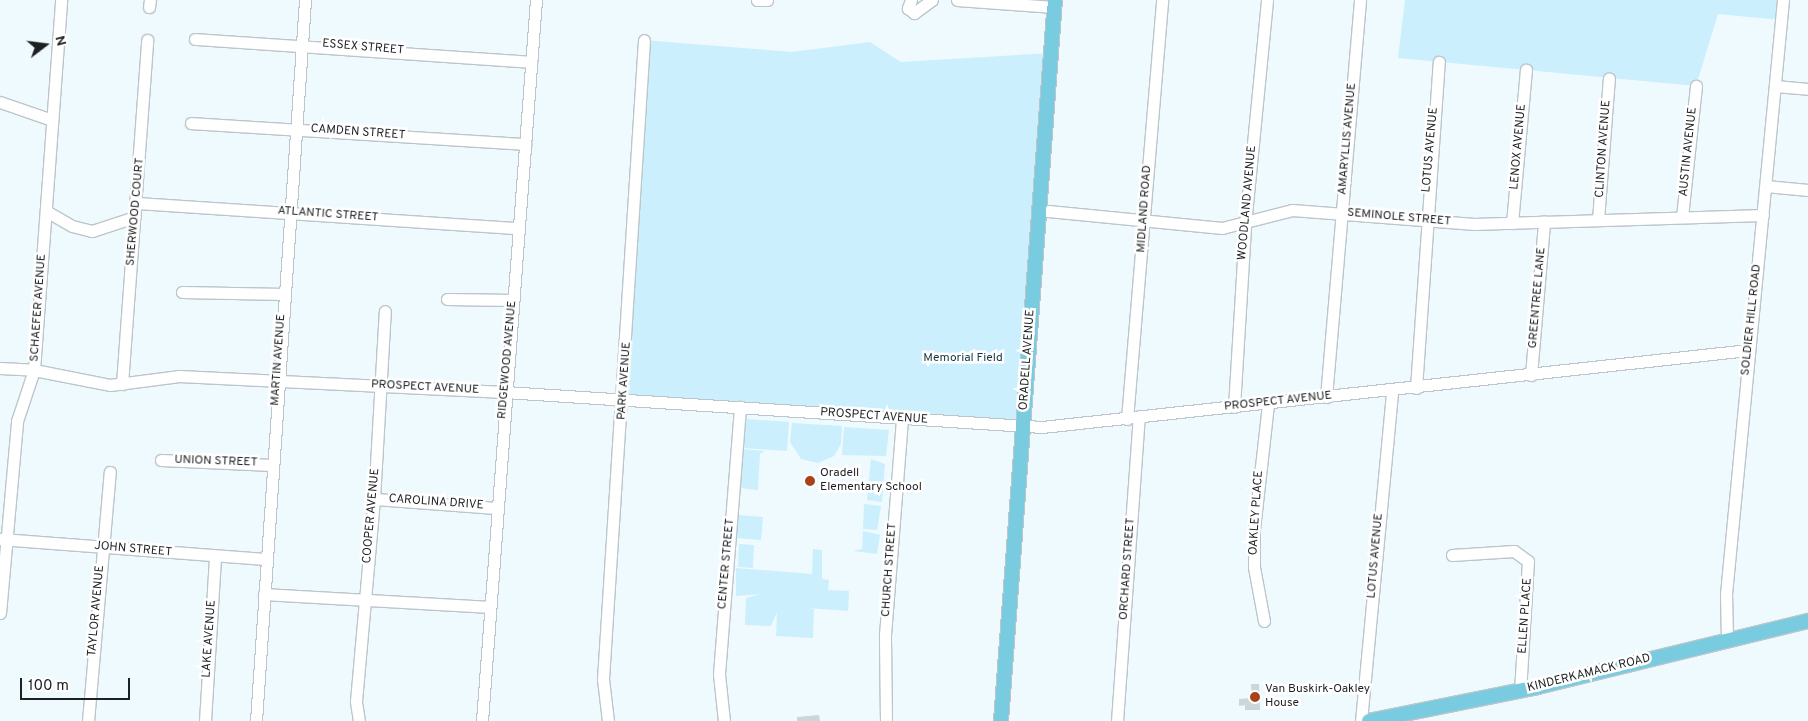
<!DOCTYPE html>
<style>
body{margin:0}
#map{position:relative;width:1808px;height:721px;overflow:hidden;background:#effafe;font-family:Overpass,sans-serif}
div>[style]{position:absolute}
.green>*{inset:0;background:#cbeffc}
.building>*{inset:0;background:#cbd6d9}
.roads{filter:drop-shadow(1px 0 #bcc6ca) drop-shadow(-1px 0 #bcc6ca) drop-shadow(0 1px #bcc6ca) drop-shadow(0 -1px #bcc6ca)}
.minor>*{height:11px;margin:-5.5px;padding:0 5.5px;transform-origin:5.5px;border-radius:5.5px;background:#fff}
.major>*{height:14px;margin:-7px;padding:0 7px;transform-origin:7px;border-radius:7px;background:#79cbe0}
.dots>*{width:14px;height:14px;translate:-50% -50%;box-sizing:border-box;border:2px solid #fff;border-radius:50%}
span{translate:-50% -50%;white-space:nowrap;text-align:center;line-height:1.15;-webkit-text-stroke:5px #fff;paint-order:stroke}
.street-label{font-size:12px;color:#1e2123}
.park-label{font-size:12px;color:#143741}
.poi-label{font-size:12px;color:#1e2123}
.left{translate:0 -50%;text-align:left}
.north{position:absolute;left:20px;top:20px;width:50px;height:50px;-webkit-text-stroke:4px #fff;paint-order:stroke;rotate:75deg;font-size:14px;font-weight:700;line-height:20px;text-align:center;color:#1e2123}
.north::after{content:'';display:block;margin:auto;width:18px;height:22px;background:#1e2123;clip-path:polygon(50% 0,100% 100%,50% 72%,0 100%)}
.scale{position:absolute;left:20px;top:678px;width:110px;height:22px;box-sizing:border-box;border:2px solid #1e2123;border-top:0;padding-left:6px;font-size:15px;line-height:18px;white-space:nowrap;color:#1e2123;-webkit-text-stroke:4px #fff;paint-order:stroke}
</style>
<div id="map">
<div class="green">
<div style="clip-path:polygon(1405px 0,1780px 0,1781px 20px,1718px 14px,1696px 86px,1398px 58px)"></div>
<div style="clip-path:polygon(644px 40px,792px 52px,870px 42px,901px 62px,1051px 53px,1023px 426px,623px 400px)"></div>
<div style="clip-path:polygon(746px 419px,789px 422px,787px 451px,743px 448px)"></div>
<div style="clip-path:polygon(792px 423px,842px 426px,841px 444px,834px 456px,818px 463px,801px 459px,790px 442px)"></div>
<div style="clip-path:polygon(844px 427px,889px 430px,886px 456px,842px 455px)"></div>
<div style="clip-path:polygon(742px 449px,765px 451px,760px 454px,758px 490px,740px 488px)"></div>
<div style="clip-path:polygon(871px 459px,885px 464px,882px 502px,867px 500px)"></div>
<div style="clip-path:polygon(864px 504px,881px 506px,877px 530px,863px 529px)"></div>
<div style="clip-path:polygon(738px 515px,763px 517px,761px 540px,736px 538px)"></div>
<div style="clip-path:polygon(863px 531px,880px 535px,877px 554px,853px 551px,862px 549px)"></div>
<div style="clip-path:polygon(739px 544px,754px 545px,753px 568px,738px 567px)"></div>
<div style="clip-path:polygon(813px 549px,822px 550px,822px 579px,829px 580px,828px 590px,849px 591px,848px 611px,808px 608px,814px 609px,813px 638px,776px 636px,777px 612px,771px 626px,745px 625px,746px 598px,761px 594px,736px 596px,736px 568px,812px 574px)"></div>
</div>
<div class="building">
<div style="clip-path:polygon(1251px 684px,1259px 684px,1260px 710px,1245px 710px,1245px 705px,1239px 706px,1239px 699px,1252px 698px)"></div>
<div style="clip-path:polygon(819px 715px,820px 721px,797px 721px,797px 717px)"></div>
</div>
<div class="roads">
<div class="minor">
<div style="left:757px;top:0;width:10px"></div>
<div style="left:911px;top:0;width:9px;rotate:111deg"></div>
<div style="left:908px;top:8px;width:8px;rotate:40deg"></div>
<div style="left:914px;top:13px;width:22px;rotate:-36deg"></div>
<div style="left:957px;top:0;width:97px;rotate:4.1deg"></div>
<div style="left:149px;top:7px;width:7px;rotate:-82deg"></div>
<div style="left:195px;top:39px;width:337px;rotate:3.9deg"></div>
<div style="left:1775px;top:86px;width:33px;rotate:5deg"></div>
<div style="left:0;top:102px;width:55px;rotate:19.1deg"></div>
<div style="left:191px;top:123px;width:335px;rotate:3.6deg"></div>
<div style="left:1766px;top:186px;width:42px;rotate:5.4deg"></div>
<div style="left:137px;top:203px;width:382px;rotate:3.8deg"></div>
<div style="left:1038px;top:210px;width:185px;rotate:5.6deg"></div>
<div style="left:1222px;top:228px;width:72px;rotate:-14.4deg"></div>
<div style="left:1292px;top:210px;width:183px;rotate:4.4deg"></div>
<div style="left:1474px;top:224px;width:289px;rotate:-1.8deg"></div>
<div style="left:46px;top:211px;width:30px;rotate:30deg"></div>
<div style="left:72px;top:226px;width:21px;rotate:14deg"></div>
<div style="left:92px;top:231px;width:45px;rotate:-18deg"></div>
<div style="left:1682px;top:217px;width:132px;rotate:-83.9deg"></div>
<div style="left:1598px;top:220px;width:142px;rotate:-85.6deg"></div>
<div style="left:1512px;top:223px;width:154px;rotate:-84.8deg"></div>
<div style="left:182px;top:292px;width:102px;rotate:1.1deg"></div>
<div style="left:447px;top:299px;width:66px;rotate:0.9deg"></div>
<div style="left:0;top:368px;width:34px;rotate:3deg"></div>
<div style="left:34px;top:370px;width:77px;rotate:11.2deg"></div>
<div style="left:110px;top:385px;width:70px;rotate:-7.4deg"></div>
<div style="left:179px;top:376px;width:326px;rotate:2.8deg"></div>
<div style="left:505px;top:392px;width:538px;rotate:3.73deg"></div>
<div style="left:1042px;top:427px;width:710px;rotate:-6.22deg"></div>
<div style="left:1531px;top:375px;width:154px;rotate:-85.1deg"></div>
<div style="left:122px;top:384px;width:345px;rotate:-85.8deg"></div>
<div style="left:1416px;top:388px;width:327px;rotate:-86deg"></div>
<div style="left:1326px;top:397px;width:398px;rotate:-85.1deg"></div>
<div style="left:1234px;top:407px;width:182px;rotate:-86.5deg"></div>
<div style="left:1245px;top:225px;width:226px;rotate:-84.4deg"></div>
<div style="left:1127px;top:419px;width:420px;rotate:-85.2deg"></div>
<div style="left:161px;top:460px;width:111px;rotate:2.6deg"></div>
<div style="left:374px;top:499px;width:123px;rotate:4.2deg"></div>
<div style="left:0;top:539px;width:267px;rotate:4.3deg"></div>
<div style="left:1452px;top:555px;width:62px;rotate:-3.7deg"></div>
<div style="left:1514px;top:551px;width:17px;rotate:36deg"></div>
<div style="left:1528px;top:561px;width:129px;rotate:93.5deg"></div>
<div style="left:264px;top:594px;width:226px;rotate:3.3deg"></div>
<div style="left:0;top:613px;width:193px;rotate:-84.9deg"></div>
<div style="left:17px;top:421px;width:54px;rotate:-71.6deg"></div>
<div style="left:34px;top:370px;width:371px;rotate:-85.8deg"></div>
<div style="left:1264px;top:621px;width:55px;rotate:-100.5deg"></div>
<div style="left:1254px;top:567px;width:38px;rotate:-90deg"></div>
<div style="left:1254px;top:529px;width:126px;rotate:-83.6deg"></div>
<div style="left:1727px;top:640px;width:46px;rotate:-91.2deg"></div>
<div style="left:1726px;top:594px;width:597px;rotate:-84.52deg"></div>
<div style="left:88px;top:721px;width:250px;rotate:-85deg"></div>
<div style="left:205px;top:721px;width:164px;rotate:-86.5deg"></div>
<div style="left:256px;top:721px;width:723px;rotate:-86.11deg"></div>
<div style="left:359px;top:721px;width:20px;rotate:-99deg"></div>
<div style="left:356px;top:701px;width:203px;rotate:-84.9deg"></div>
<div style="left:374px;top:499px;width:188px;rotate:-86.7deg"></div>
<div style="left:482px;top:721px;width:723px;rotate:-85.72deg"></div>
<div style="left:608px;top:721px;width:42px;rotate:-96.8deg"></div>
<div style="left:603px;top:679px;width:640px;rotate:-86.33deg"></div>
<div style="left:724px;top:721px;width:47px;rotate:-96.1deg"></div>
<div style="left:719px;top:674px;width:268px;rotate:-85.5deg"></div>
<div style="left:886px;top:721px;width:86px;rotate:-90.7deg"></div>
<div style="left:885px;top:635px;width:216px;rotate:-85.5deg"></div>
<div style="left:1117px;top:721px;width:305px;rotate:-85.9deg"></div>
<div style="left:1361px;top:721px;width:332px;rotate:-84.6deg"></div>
</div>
<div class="major">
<div style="left:1001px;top:721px;width:723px;rotate:-85.72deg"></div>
<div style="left:1369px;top:721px;width:171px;rotate:-11.4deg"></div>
<div style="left:1537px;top:687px;width:279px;rotate:-13.7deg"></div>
</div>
</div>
<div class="dots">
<div style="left:810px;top:481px;background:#a84218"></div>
<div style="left:1255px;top:697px;background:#a84218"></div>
</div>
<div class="street-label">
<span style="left:363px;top:48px;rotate:5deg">ESSEX STREET</span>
<span style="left:358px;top:133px;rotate:4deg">CAMDEN STREET</span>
<span style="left:1348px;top:139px;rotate:-85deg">AMARYLLIS AVENUE</span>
<span style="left:1519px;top:147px;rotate:-85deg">LENOX AVENUE</span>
<span style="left:1604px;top:149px;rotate:-86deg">CLINTON AVENUE</span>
<span style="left:1431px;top:150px;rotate:-85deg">LOTUS AVENUE</span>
<span style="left:1689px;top:152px;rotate:-84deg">AUSTIN AVENUE</span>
<span style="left:1248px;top:203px;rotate:-85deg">WOODLAND AVENUE</span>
<span style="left:1145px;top:209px;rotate:-86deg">MIDLAND ROAD</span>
<span style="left:136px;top:212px;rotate:-85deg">SHERWOOD COURT</span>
<span style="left:328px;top:215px;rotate:4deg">ATLANTIC STREET</span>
<span style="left:1399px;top:218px;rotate:5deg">SEMINOLE STREET</span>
<span style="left:1538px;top:298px;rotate:-85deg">GREENTREE LANE</span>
<span style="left:39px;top:308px;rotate:-86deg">SCHAEFER AVENUE</span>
<span style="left:1752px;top:320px;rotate:-84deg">SOLDIER HILL ROAD</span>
<span style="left:279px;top:360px;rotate:-86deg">MARTIN AVENUE</span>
<span style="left:508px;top:360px;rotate:-85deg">RIDGEWOOD AVENUE</span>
<span style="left:1028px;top:360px;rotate:-86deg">ORADELL AVENUE</span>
<span style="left:625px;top:381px;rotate:-86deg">PARK AVENUE</span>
<span style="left:425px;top:388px;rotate:3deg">PROSPECT AVENUE</span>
<span style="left:1278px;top:402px;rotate:-6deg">PROSPECT AVENUE</span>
<span style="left:874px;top:417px;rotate:4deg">PROSPECT AVENUE</span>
<span style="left:216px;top:462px;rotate:2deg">UNION STREET</span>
<span style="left:436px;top:503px;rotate:4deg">CAROLINA DRIVE</span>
<span style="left:1257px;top:513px;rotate:-86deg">OAKLEY PLACE</span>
<span style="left:372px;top:516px;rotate:-85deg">COOPER AVENUE</span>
<span style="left:133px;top:550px;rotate:5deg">JOHN STREET</span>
<span style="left:1376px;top:556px;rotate:-85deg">LOTUS AVENUE</span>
<span style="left:727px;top:564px;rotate:-85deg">CENTER STREET</span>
<span style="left:1128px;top:569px;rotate:-86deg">ORCHARD STREET</span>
<span style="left:890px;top:570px;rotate:-86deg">CHURCH STREET</span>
<span style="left:97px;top:611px;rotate:-85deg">TAYLOR AVENUE</span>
<span style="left:1526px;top:616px;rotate:-86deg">ELLEN PLACE</span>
<span style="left:210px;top:639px;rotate:-86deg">LAKE AVENUE</span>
<span style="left:1589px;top:674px;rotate:-14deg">KINDERKAMACK ROAD</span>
</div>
<div class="park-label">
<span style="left:963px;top:359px">Memorial Field</span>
</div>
<div class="poi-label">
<span class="left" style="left:820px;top:481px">Oradell<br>Elementary School</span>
<span class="left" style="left:1265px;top:697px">Van Buskirk-Oakley<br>House</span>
</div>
<div class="north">N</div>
<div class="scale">100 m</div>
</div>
